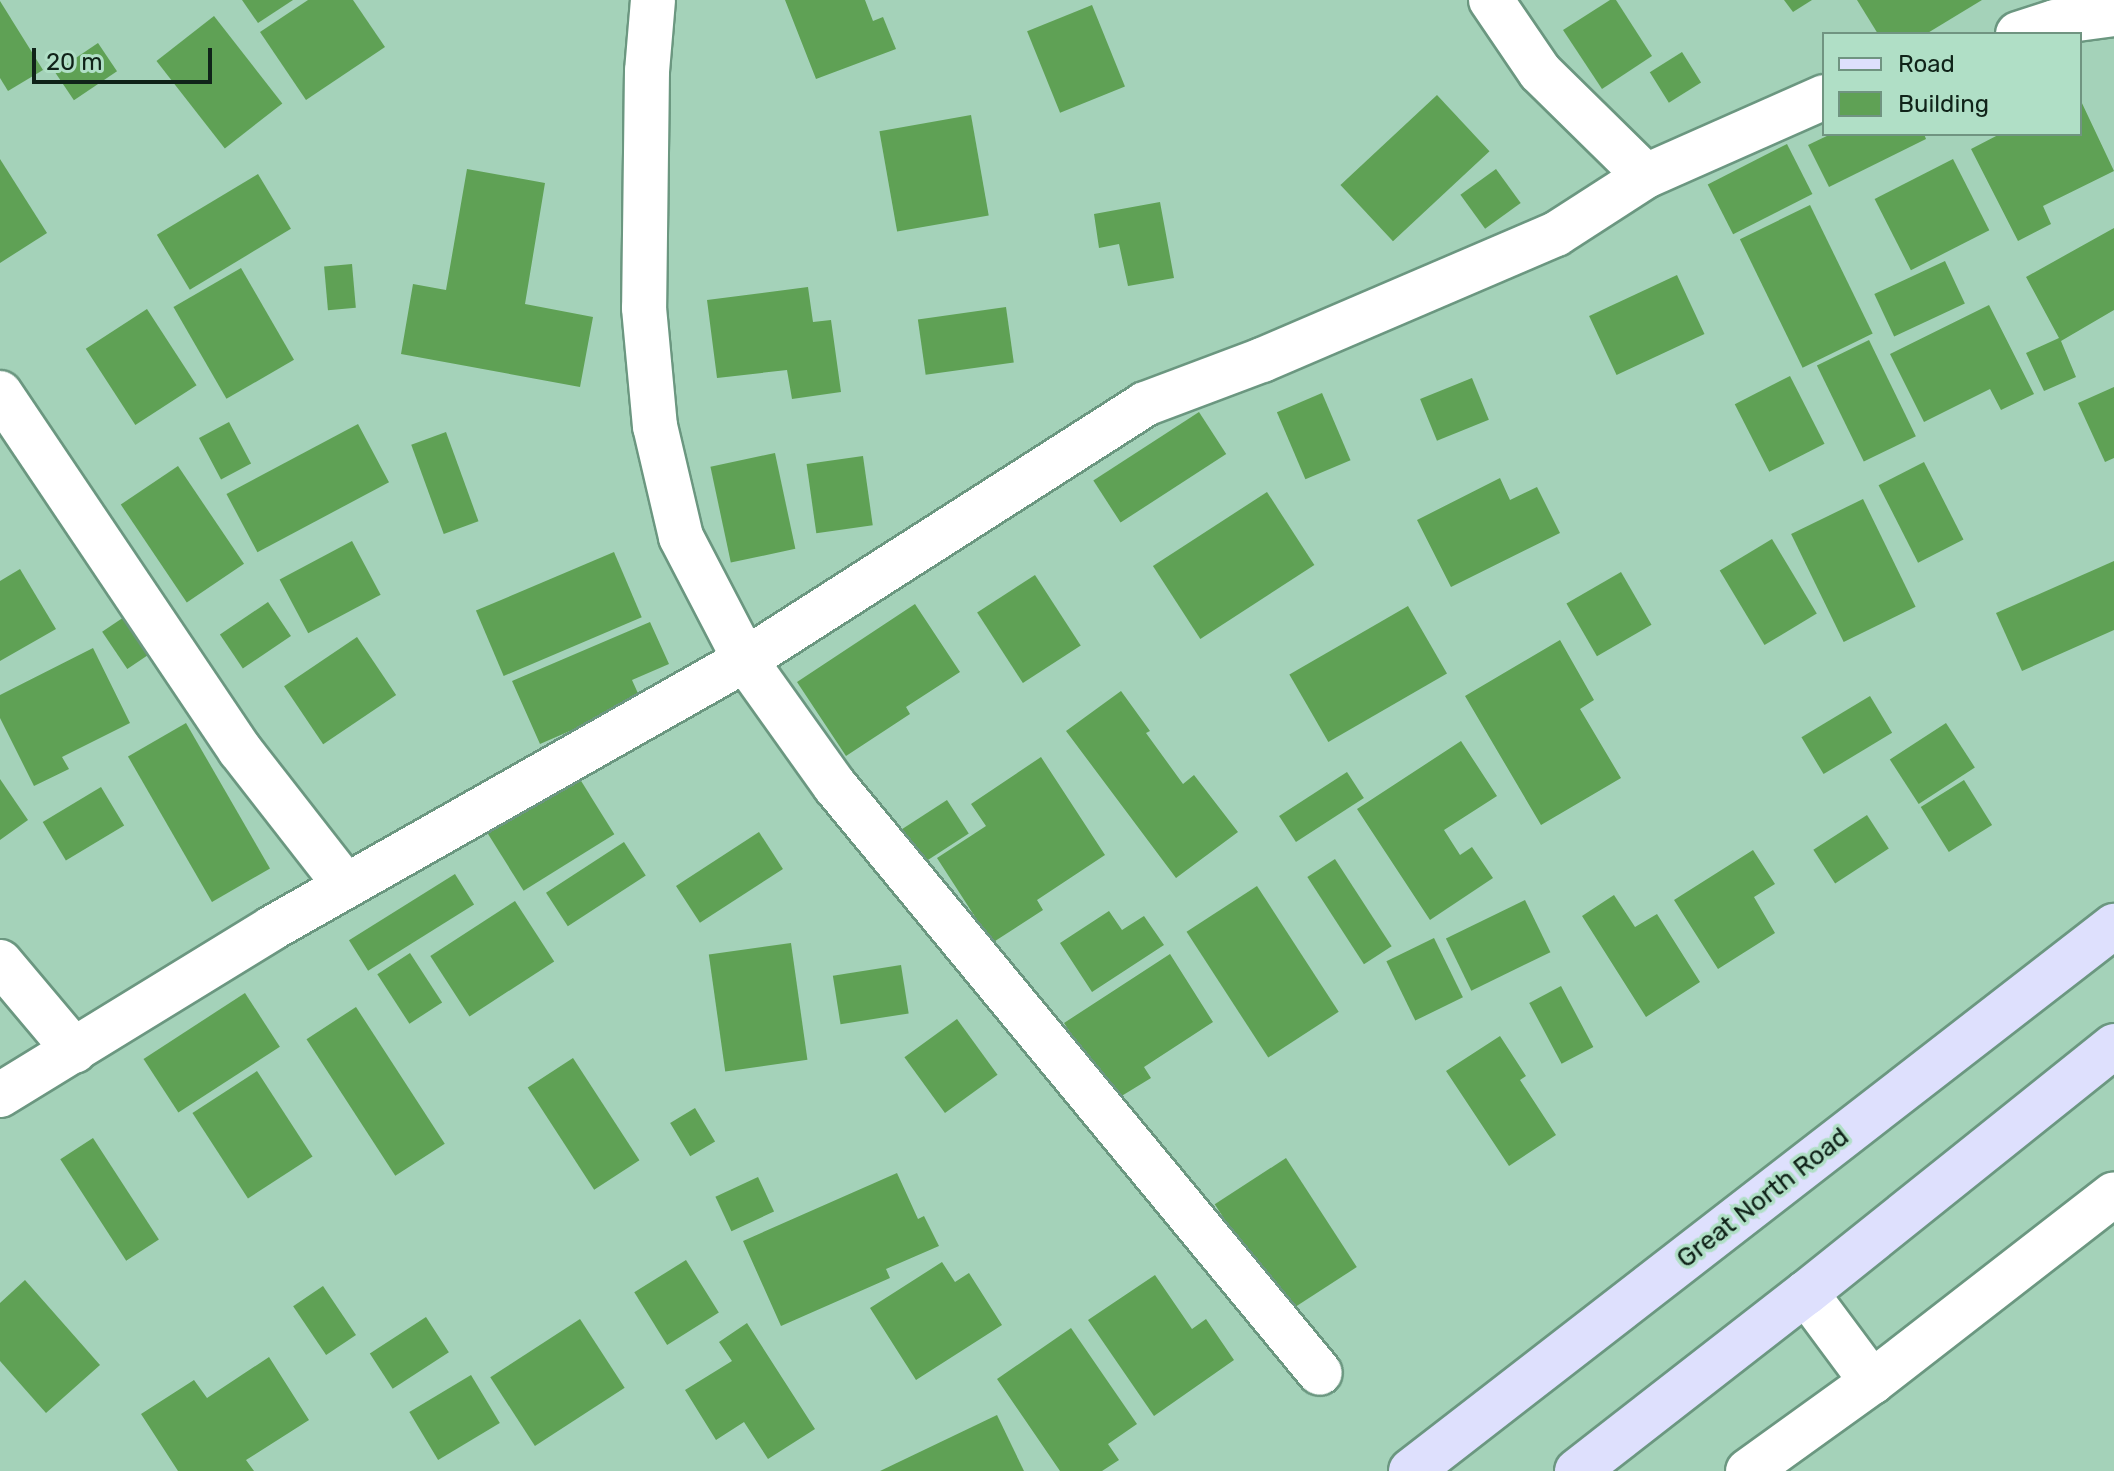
<!DOCTYPE html>
<html>
<head>
<meta charset="utf-8">
<style>
	body { margin:0 }
	#map { position:relative; width:2114px; height:1471px; overflow:hidden; background:#a4d2b9; font-family:Rubik,sans-serif }
	div>[style] { position:absolute }
	[style*='--x'] { left:calc(var(--x)*1px); top:calc(var(--y)*1px); width:calc(var(--w)*1px); rotate:calc(var(--a)*1deg) }
	.building>* { inset:0; background:#5fa155; transform-origin:0 0 }
	.roads { filter:drop-shadow(2px 0 #6b9780) drop-shadow(-2px 0 #6b9780) drop-shadow(0 2px #6b9780) drop-shadow(0 -2px #6b9780) }
	.minor>* { height:44px; margin:-22px; padding:0 22px; transform-origin:22px; border-radius:22px; background:#fff }
	.primary>* { height:44px; margin:-22px; padding:0 22px; transform-origin:22px; border-radius:22px; background:#dee0fd }
	span { translate:-50% -50%; white-space:nowrap; text-align:center; line-height:1.15; -webkit-text-stroke:7px #b0dfc6; paint-order:stroke }
	.street-label { font-size:26px; color:#102319 }
	.legend { position:absolute; left:1822px; top:32px; width:260px; height:104px; box-sizing:border-box; background:#b0dfc6; border:2px solid #709481; margin:0; padding:10px 14px; list-style:none; font-size:24px; color:#102319 }
	.legend li { display:flex; align-items:center; gap:16px; height:40px }
	.legend b { width:40px; border:2px solid #709481 }
	.scale { position:absolute; left:32px; top:48px; width:180px; height:36px; box-sizing:border-box; border:4px solid #102319; border-top:0; padding-left:10px; font-size:24px; line-height:28px; white-space:nowrap; color:#102319; -webkit-text-stroke:6px #b0dfc6; paint-order:stroke }
</style>
</head>
<body>
<div id="map">
	<div class="building">
		<div style="clip-path:polygon(242px 0,293px 0,258px 23px)"></div>
		<div style="clip-path:polygon(308px 0,353px 0,385px 47px,306px 100px,260px 32px)"></div>
		<div style="clip-path:polygon(785px 0,865px 0,873px 21px,883px 17px,896px 49px,816px 79px)"></div>
		<div style="clip-path:polygon(1610px 0,1616px 0,1652px 56px,1602px 89px,1563px 30px)"></div>
		<div style="clip-path:polygon(1784px 0,1812px 0,1793px 12px)"></div>
		<div style="clip-path:polygon(1857px 0,1982px 0,1926px 34px,1878px 34px)"></div>
		<div style="clip-path:polygon(0 1px,43px 70px,8px 91px,0 78px)"></div>
		<div style="left:1092px;top:5px;width:88px;height:70px;rotate:68deg"></div>
		<div style="left:214px;top:16px;width:111px;height:73px;rotate:52deg"></div>
		<div style="left:98px;top:43px;width:34px;height:52px;rotate:56deg"></div>
		<div style="left:1682px;top:52px;width:36px;height:38px;rotate:58deg"></div>
		<div style="left:1437px;top:95px;width:77px;height:132px;rotate:47deg"></div>
		<div style="clip-path:polygon(2080px 99px,2114px 171px,2043px 206px,2051px 224px,2018px 241px,1971px 149px,2000px 134px,2080px 134px)"></div>
		<div style="left:971px;top:115px;width:102px;height:93px;rotate:80deg"></div>
		<div style="clip-path:polygon(1831px 134px,1924px 134px,1926px 139px,1829px 187px,1808px 145px)"></div>
		<div style="left:1787px;top:144px;width:56px;height:89px;rotate:63deg"></div>
		<div style="clip-path:polygon(0 159px,47px 233px,0 263px)"></div>
		<div style="left:1953px;top:159px;width:80px;height:88px;rotate:63deg"></div>
		<div style="clip-path:polygon(467px 169px,545px 183px,525px 304px,593px 317px,580px 387px,401px 354px,413px 284px,446px 290px)"></div>
		<div style="left:1496px;top:169px;width:42px;height:44px;rotate:54deg"></div>
		<div style="left:258px;top:174px;width:64px;height:118px;rotate:59deg"></div>
		<div style="clip-path:polygon(1160px 202px,1174px 278px,1128px 286px,1119px 244px,1099px 248px,1094px 214px)"></div>
		<div style="left:1810px;top:205px;width:143px;height:78px;rotate:64deg"></div>
		<div style="clip-path:polygon(2114px 228px,2114px 310px,2061px 341px,2076px 377px,2044px 391px,2026px 353px,2059px 338px,2026px 277px)"></div>
		<div style="left:1945px;top:261px;width:47px;height:78px;rotate:65deg"></div>
		<div style="left:352px;top:264px;width:44px;height:28px;rotate:85deg"></div>
		<div style="left:241px;top:268px;width:106px;height:78px;rotate:60deg"></div>
		<div style="left:1677px;top:275px;width:65px;height:97px;rotate:65deg"></div>
		<div style="clip-path:polygon(808px 287px,813px 322px,831px 320px,841px 392px,792px 399px,787px 370px,717px 378px,707px 300px)"></div>
		<div style="clip-path:polygon(1989px 305px,2034px 394px,2001px 410px,1990px 389px,1924px 422px,1890px 354px)"></div>
		<div style="left:1006px;top:307px;width:56px;height:89px;rotate:82deg"></div>
		<div style="left:147px;top:309px;width:91px;height:73px;rotate:57deg"></div>
		<div style="left:1869px;top:340px;width:107px;height:58px;rotate:64deg"></div>
		<div style="left:1790px;top:376px;width:76px;height:62px;rotate:63deg"></div>
		<div style="left:1472px;top:378px;width:45px;height:56px;rotate:68deg"></div>
		<div style="clip-path:polygon(2114px 387px,2114px 458px,2105px 462px,2078px 403px)"></div>
		<div style="left:1322px;top:393px;width:73px;height:49px;rotate:67deg"></div>
		<div style="left:1199px;top:412px;width:50px;height:126px;rotate:57deg"></div>
		<div style="left:229px;top:422px;width:47px;height:34px;rotate:62deg"></div>
		<div style="left:358px;top:424px;width:66px;height:149px;rotate:62deg"></div>
		<div style="left:446px;top:432px;width:95px;height:37px;rotate:70deg"></div>
		<div style="left:775px;top:453px;width:98px;height:66px;rotate:78deg"></div>
		<div style="left:863px;top:456px;width:70px;height:57px;rotate:82deg"></div>
		<div style="left:1924px;top:462px;width:87px;height:51px;rotate:63deg"></div>
		<div style="left:178px;top:466px;width:118px;height:69px;rotate:56deg"></div>
		<div style="clip-path:polygon(1500px 478px,1510px 500px,1537px 487px,1560px 533px,1451px 587px,1417px 520px)"></div>
		<div style="left:1267px;top:492px;width:87px;height:136px;rotate:57deg"></div>
		<div style="left:1863px;top:499px;width:120px;height:80px;rotate:64deg"></div>
		<div style="left:1772px;top:539px;width:87px;height:61px;rotate:59deg"></div>
		<div style="left:352px;top:541px;width:61px;height:82px;rotate:62deg"></div>
		<div style="left:614px;top:552px;width:71px;height:150px;rotate:67deg"></div>
		<div style="clip-path:polygon(2114px 561px,2114px 630px,2022px 671px,1996px 613px)"></div>
		<div style="clip-path:polygon(20px 569px,56px 629px,0 661px,0 581px)"></div>
		<div style="left:1621px;top:572px;width:61px;height:63px;rotate:60deg"></div>
		<div style="left:1035px;top:575px;width:84px;height:69px;rotate:57deg"></div>
		<div style="left:268px;top:602px;width:41px;height:58px;rotate:56deg"></div>
		<div style="clip-path:polygon(915px 604px,960px 672px,906px 707px,910px 714px,846px 756px,797px 682px)"></div>
		<div style="left:1408px;top:606px;width:78px;height:137px;rotate:60deg"></div>
		<div style="left:127px;top:615px;width:45px;height:30px;rotate:56deg"></div>
		<div style="clip-path:polygon(650px 622px,669px 664px,632px 680px,641px 700px,540px 744px,512px 681px)"></div>
		<div style="left:357px;top:637px;width:70px;height:88px;rotate:56deg"></div>
		<div style="clip-path:polygon(1560px 640px,1594px 700px,1580px 709px,1621px 778px,1541px 825px,1465px 696px)"></div>
		<div style="clip-path:polygon(93px 648px,130px 723px,62px 757px,69px 769px,34px 786px,0 718px,0 695px)"></div>
		<div style="clip-path:polygon(1121px 691px,1150px 731px,1146px 733px,1183px 784px,1194px 775px,1238px 832px,1176px 878px,1066px 731px)"></div>
		<div style="left:1870px;top:696px;width:43px;height:80px;rotate:59deg"></div>
		<div style="left:186px;top:723px;width:168px;height:67px;rotate:60deg"></div>
		<div style="left:1946px;top:723px;width:53px;height:67px;rotate:57deg"></div>
		<div style="clip-path:polygon(1461px 741px,1497px 796px,1444px 830px,1460px 855px,1472px 847px,1493px 878px,1430px 920px,1357px 809px)"></div>
		<div style="clip-path:polygon(1041px 757px,1105px 855px,1037px 900px,1043px 910px,992px 943px,937px 858px,986px 826px,971px 804px)"></div>
		<div style="left:573px;top:768px;width:78px;height:107px;rotate:58deg"></div>
		<div style="left:1347px;top:772px;width:31px;height:81px;rotate:57deg"></div>
		<div style="clip-path:polygon(0 779px,28px 820px,0 840px)"></div>
		<div style="left:1964px;top:780px;width:53px;height:51px;rotate:58deg"></div>
		<div style="left:101px;top:787px;width:45px;height:68px;rotate:59deg"></div>
		<div style="left:947px;top:800px;width:40px;height:63px;rotate:57deg"></div>
		<div style="left:1867px;top:815px;width:40px;height:64px;rotate:57deg"></div>
		<div style="left:759px;top:832px;width:44px;height:99px;rotate:57deg"></div>
		<div style="left:624px;top:842px;width:40px;height:93px;rotate:57deg"></div>
		<div style="clip-path:polygon(1753px 850px,1775px 884px,1754px 897px,1775px 933px,1718px 969px,1674px 900px)"></div>
		<div style="left:1335px;top:859px;width:104px;height:33px;rotate:57deg"></div>
		<div style="left:455px;top:874px;width:36px;height:125px;rotate:58deg"></div>
		<div style="left:1257px;top:886px;width:150px;height:84px;rotate:57deg"></div>
		<div style="clip-path:polygon(1614px 895px,1635px 927px,1657px 914px,1700px 982px,1646px 1017px,1582px 916px)"></div>
		<div style="left:1525px;top:900px;width:58px;height:88px;rotate:64deg"></div>
		<div style="left:515px;top:901px;width:72px;height:101px;rotate:57deg"></div>
		<div style="clip-path:polygon(1109px 911px,1122px 930px,1144px 916px,1164px 945px,1092px 992px,1060px 943px)"></div>
		<div style="left:1434px;top:938px;width:66px;height:53px;rotate:64deg"></div>
		<div style="left:791px;top:943px;width:118px;height:83px;rotate:82deg"></div>
		<div style="left:410px;top:953px;width:59px;height:39px;rotate:57deg"></div>
		<div style="clip-path:polygon(1170px 954px,1213px 1022px,1144px 1067px,1151px 1078px,1115px 1100px,1064px 1023px)"></div>
		<div style="left:901px;top:965px;width:49px;height:69px;rotate:81deg"></div>
		<div style="left:1561px;top:986px;width:69px;height:36px;rotate:62deg"></div>
		<div style="left:245px;top:993px;width:64px;height:121px;rotate:57deg"></div>
		<div style="left:356px;top:1007px;width:163px;height:59px;rotate:57deg"></div>
		<div style="left:957px;top:1019px;width:69px;height:65px;rotate:54deg"></div>
		<div style="clip-path:polygon(1500px 1036px,1526px 1076px,1520px 1080px,1556px 1135px,1509px 1166px,1446px 1071px)"></div>
		<div style="left:573px;top:1058px;width:122px;height:54px;rotate:57deg"></div>
		<div style="left:257px;top:1071px;width:102px;height:77px;rotate:57deg"></div>
		<div style="left:695px;top:1108px;width:39px;height:29px;rotate:59deg"></div>
		<div style="left:93px;top:1138px;width:121px;height:39px;rotate:57deg"></div>
		<div style="left:1286px;top:1158px;width:130px;height:85px;rotate:57deg"></div>
		<div style="clip-path:polygon(897px 1173px,918px 1219px,924px 1216px,939px 1246px,886px 1269px,890px 1278px,781px 1326px,743px 1241px)"></div>
		<div style="left:758px;top:1177px;width:38px;height:47px;rotate:65deg"></div>
		<div style="left:686px;top:1260px;width:62px;height:61px;rotate:58deg"></div>
		<div style="clip-path:polygon(942px 1262px,955px 1282px,969px 1273px,1002px 1325px,916px 1380px,870px 1308px)"></div>
		<div style="clip-path:polygon(1155px 1275px,1192px 1329px,1206px 1319px,1234px 1360px,1154px 1416px,1088px 1320px)"></div>
		<div style="clip-path:polygon(25px 1280px,100px 1365px,46px 1413px,0 1361px,0 1303px)"></div>
		<div style="left:323px;top:1286px;width:59px;height:36px;rotate:56deg"></div>
		<div style="left:426px;top:1317px;width:42px;height:67px;rotate:57deg"></div>
		<div style="left:580px;top:1319px;width:82px;height:107px;rotate:57deg"></div>
		<div style="clip-path:polygon(747px 1323px,815px 1429px,768px 1459px,744px 1422px,716px 1440px,685px 1390px,732px 1361px,719px 1342px)"></div>
		<div style="clip-path:polygon(1071px 1328px,1137px 1424px,1108px 1444px,1119px 1460px,1102px 1471px,1060px 1471px,997px 1379px)"></div>
		<div style="clip-path:polygon(269px 1357px,309px 1420px,246px 1460px,254px 1471px,178px 1471px,141px 1414px,194px 1380px,207px 1398px)"></div>
		<div style="left:471px;top:1375px;width:56px;height:72px;rotate:59deg"></div>
		<div style="clip-path:polygon(997px 1415px,1024px 1471px,880px 1471px)"></div>
	</div>
	<div class="roads">
		<div class="minor">
			<div style="--x:653;--y:0;--w:71;--a:94.8"></div>
			<div style="--x:647;--y:71;--w:237;--a:90.7"></div>
			<div style="--x:644;--y:308;--w:119;--a:84.7"></div>
			<div style="--x:655;--y:426;--w:114;--a:76.8"></div>
			<div style="--x:681;--y:537;--w:139;--a:62.5"></div>
			<div style="--x:745;--y:660;--w:155;--a:54.5"></div>
			<div style="--x:835;--y:786;--w:761;--a:50.44"></div>
			<div style="--x:1491;--y:0;--w:87;--a:55.8"></div>
			<div style="--x:1540;--y:72;--w:148;--a:44.5"></div>
			<div style="--x:2018;--y:34;--w:39;--a:-18"></div>
			<div style="--x:2055;--y:22;--w:60;--a:-7.7"></div>
			<div style="--x:0;--y:393;--w:430;--a:56.1"></div>
			<div style="--x:240;--y:750;--w:172;--a:52.1"></div>
			<div style="--x:0;--y:962;--w:116;--a:49.9"></div>
			<div style="--x:0;--y:1095;--w:319;--a:-31.5"></div>
			<div style="--x:272;--y:928;--w:544;--a:-29.54"></div>
			<div style="--x:745;--y:660;--w:475;--a:-32.6"></div>
			<div style="--x:1145;--y:404;--w:125;--a:-20.6"></div>
			<div style="--x:1262;--y:360;--w:320;--a:-23.2"></div>
			<div style="--x:1556;--y:234;--w:107;--a:-32.8"></div>
			<div style="--x:1646;--y:176;--w:195;--a:-23.9"></div>
			<div style="--x:1806;--y:1293;--w:111;--a:53.4"></div>
			<div style="--x:1748;--y:1471;--w:153;--a:-35.7"></div>
			<div style="--x:1872;--y:1382;--w:306;--a:-37.8"></div>
		</div>
		<div class="primary">
			<div style="--x:1411;--y:1471;--w:890;--a:-37.78"></div>
			<div style="--x:1577;--y:1471;--w:290;--a:-37.9"></div>
			<div style="--x:1806;--y:1293;--w:395;--a:-38.7"></div>
		</div>
	</div>
	<div class="street-label">
		<span style="left:1763px;top:1198px;rotate:-38deg">Great North Road</span>
	</div>
	<ul class="legend">
	<li><b style="height:10px;background:#dee0fd"></b>Road</li>
	<li><b style="height:22px;background:#5fa155"></b>Building</li>
	</ul>
	<div class="scale">20 m</div>
</div>
</body>
</html>
